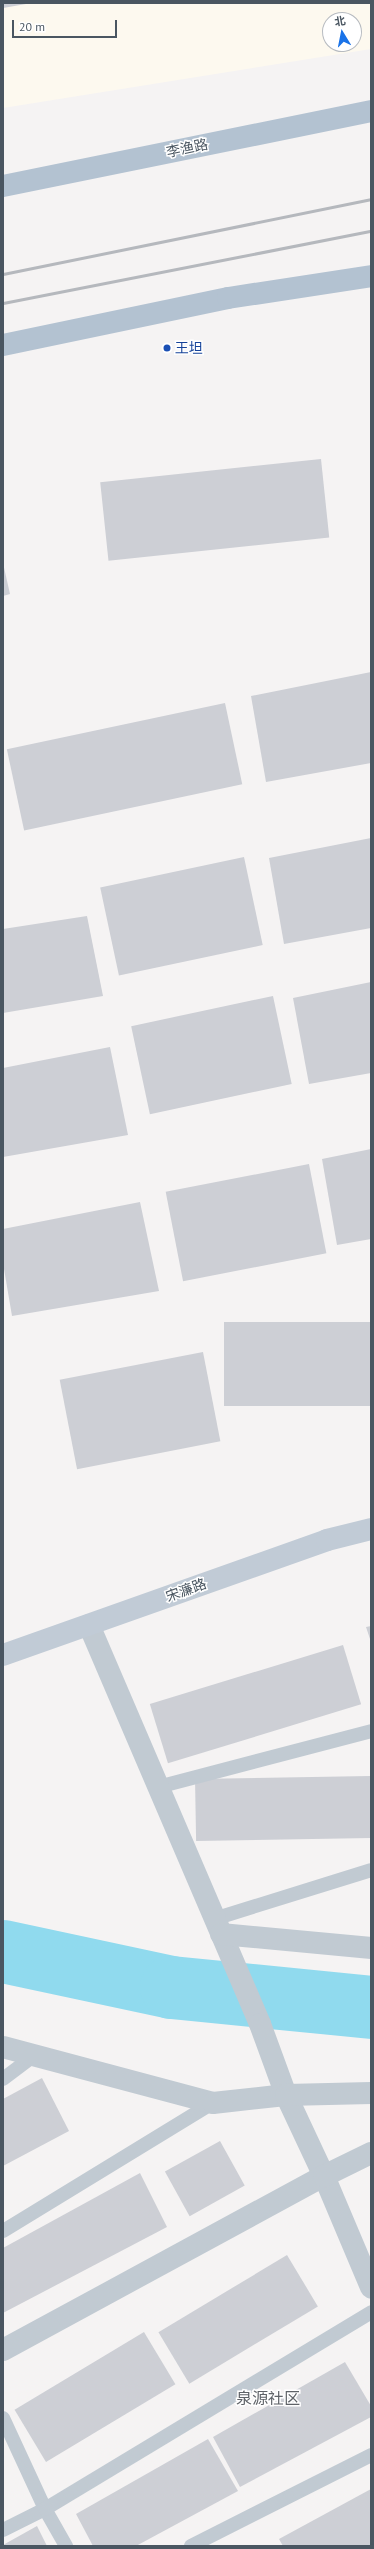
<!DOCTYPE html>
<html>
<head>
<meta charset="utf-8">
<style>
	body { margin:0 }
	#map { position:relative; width:374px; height:2549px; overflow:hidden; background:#f5f3f3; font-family:"PT Sans","Noto Sans SC",sans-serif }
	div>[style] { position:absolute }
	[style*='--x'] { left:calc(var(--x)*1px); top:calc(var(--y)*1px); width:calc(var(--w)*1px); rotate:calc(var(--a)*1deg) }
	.commercial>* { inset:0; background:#fdf9ef }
	.river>* { height:63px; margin:-31.5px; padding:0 31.5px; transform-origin:31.5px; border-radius:31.5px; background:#90daee }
	.building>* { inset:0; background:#cdcfd5; transform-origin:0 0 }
	.lane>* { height:14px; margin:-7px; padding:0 7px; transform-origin:7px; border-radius:7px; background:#c1cad2 }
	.street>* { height:22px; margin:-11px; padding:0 11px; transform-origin:11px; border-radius:11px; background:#c1cad2 }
	.secondary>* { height:22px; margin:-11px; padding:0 11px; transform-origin:11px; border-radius:11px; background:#c1cbd6 }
	.primary>* { height:22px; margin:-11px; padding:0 11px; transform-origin:11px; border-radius:11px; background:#b3c2d1 }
	.rail>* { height:3px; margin:-1.5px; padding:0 1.5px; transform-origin:1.5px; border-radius:1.5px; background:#b5b8bd }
	.dots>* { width:11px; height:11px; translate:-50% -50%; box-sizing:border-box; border:2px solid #fff; border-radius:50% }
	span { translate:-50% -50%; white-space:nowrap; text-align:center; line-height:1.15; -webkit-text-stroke:3px #fff; paint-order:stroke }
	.street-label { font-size:14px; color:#4a5661 }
	.transit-label { font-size:14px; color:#164399 }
	.left { translate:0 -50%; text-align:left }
	.quarter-label { font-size:16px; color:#5f6368 }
	.frame { position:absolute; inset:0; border:4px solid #4a5661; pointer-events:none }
	.north { position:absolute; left:322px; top:12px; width:40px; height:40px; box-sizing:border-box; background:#fff; border:1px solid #b7bbc0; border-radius:50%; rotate:350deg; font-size:11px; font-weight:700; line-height:16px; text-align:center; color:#4a5661 }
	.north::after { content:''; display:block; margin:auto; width:14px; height:18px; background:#1a73e8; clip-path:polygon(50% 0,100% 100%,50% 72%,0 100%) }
	.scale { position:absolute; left:12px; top:20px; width:105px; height:18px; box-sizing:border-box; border:2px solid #4a5661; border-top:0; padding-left:5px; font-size:12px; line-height:14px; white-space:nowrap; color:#4a5661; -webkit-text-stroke:3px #fff; paint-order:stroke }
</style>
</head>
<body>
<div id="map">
	<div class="commercial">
		<div style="clip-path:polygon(evenodd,3px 3px,371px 3px,371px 49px,3px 108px,3px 3px,330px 20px,354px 20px,354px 44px,330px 44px,330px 20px)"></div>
	</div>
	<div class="river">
		<div style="--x:3;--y:1951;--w:172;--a:12.1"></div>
		<div style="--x:171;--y:1987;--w:201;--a:5.7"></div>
	</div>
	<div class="building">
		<div style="clip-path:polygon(3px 3px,26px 3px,26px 4px,3px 8px)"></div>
		<div style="left:321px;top:459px;width:79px;height:222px;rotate:84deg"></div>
		<div style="clip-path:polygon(3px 563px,10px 594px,3px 596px)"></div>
		<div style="clip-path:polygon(371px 672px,371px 763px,266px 782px,251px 696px)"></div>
		<div style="left:225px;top:703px;width:83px;height:223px;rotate:78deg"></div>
		<div style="clip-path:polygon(371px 838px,371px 928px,284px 944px,269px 858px)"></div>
		<div style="left:244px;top:857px;width:90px;height:147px;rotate:78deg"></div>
		<div style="clip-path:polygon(87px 916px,103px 996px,3px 1013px,3px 929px)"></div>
		<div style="clip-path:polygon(371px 982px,371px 1073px,309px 1084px,293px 998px)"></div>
		<div style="left:273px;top:996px;width:90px;height:145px;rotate:78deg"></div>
		<div style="clip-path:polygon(110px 1047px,128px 1135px,3px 1157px,3px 1068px)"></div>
		<div style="clip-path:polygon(371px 1149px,371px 1239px,337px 1245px,322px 1159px)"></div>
		<div style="left:309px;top:1164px;width:91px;height:146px;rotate:79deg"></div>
		<div style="clip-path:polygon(140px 1202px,159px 1291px,12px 1316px,3px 1263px,3px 1229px)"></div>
		<div style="left:371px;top:1322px;width:84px;height:147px;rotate:90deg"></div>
		<div style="left:203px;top:1352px;width:91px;height:146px;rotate:79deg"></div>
		<div style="clip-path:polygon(371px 1626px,371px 1642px,366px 1627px)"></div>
		<div style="left:343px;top:1645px;width:62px;height:202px;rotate:73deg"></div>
		<div style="left:370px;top:1776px;width:62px;height:175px;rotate:89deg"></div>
		<div style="clip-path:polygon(42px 2078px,69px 2131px,3px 2166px,3px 2099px)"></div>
		<div style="left:220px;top:2141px;width:51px;height:63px;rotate:61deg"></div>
		<div style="clip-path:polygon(140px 2173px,167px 2227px,3px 2313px,3px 2248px)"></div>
		<div style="left:287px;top:2255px;width:60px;height:150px;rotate:59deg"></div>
		<div style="left:144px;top:2332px;width:61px;height:151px;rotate:59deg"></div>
		<div style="clip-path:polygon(345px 2362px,371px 2406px,371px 2417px,240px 2487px,213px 2437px)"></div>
		<div style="clip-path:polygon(208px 2439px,238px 2491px,136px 2546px,93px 2546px,76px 2514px)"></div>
		<div style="clip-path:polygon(371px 2489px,371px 2546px,283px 2546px,279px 2539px)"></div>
		<div style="clip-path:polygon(37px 2526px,47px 2546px,3px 2546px,3px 2545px)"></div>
	</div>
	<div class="lane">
		<div style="--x:158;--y:1787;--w:220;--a:-14.7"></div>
		<div style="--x:214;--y:1919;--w:164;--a:-17.3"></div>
		<div style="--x:3;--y:2079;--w:39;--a:-37"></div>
		<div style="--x:3;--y:2231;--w:246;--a:-31.4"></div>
		<div style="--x:3;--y:2418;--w:100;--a:65.2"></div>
		<div style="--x:45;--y:2509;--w:43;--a:60.4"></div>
		<div style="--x:3;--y:2530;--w:47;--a:-26.6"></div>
		<div style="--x:45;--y:2509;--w:381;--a:-31.1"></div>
		<div style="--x:191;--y:2546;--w:202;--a:-26.8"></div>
	</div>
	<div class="street">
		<div style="--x:89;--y:1625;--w:434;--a:66.8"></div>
		<div style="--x:260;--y:2024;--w:76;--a:69.9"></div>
		<div style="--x:286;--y:2095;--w:89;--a:64.9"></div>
		<div style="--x:324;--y:2176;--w:121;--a:67.1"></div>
		<div style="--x:221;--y:1934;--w:151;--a:5.3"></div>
		<div style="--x:3;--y:2047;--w:217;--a:14.9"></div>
		<div style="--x:213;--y:2103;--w:73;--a:-6.3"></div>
		<div style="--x:286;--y:2095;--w:85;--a:-1.3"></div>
		<div style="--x:3;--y:2350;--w:365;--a:-28.5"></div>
		<div style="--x:324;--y:2176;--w:52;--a:-26.1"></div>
	</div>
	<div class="secondary">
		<div style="--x:3;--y:1655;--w:344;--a:-19.5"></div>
		<div style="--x:327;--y:1540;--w:45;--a:-14"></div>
	</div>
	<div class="primary">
		<div style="--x:3;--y:186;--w:376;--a:-11.5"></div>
		<div style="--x:3;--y:345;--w:230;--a:-11.8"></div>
		<div style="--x:228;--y:298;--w:145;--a:-8.7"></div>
	</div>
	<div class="rail">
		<div style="--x:3;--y:274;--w:376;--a:-11.5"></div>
		<div style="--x:3;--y:303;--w:375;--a:-11.1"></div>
	</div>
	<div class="dots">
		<div style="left:167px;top:348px;background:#1a4fb4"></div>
	</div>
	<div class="street-label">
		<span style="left:187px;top:148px;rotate:-12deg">李渔路</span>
		<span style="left:186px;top:1590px;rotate:-20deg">宋濂路</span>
	</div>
	<div class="transit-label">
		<span class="left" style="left:175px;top:348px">王坦</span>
	</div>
	<div class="quarter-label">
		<span style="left:268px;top:2398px">泉源社区</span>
	</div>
	<div class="frame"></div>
	<div class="north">北</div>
	<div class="scale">20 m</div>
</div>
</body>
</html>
